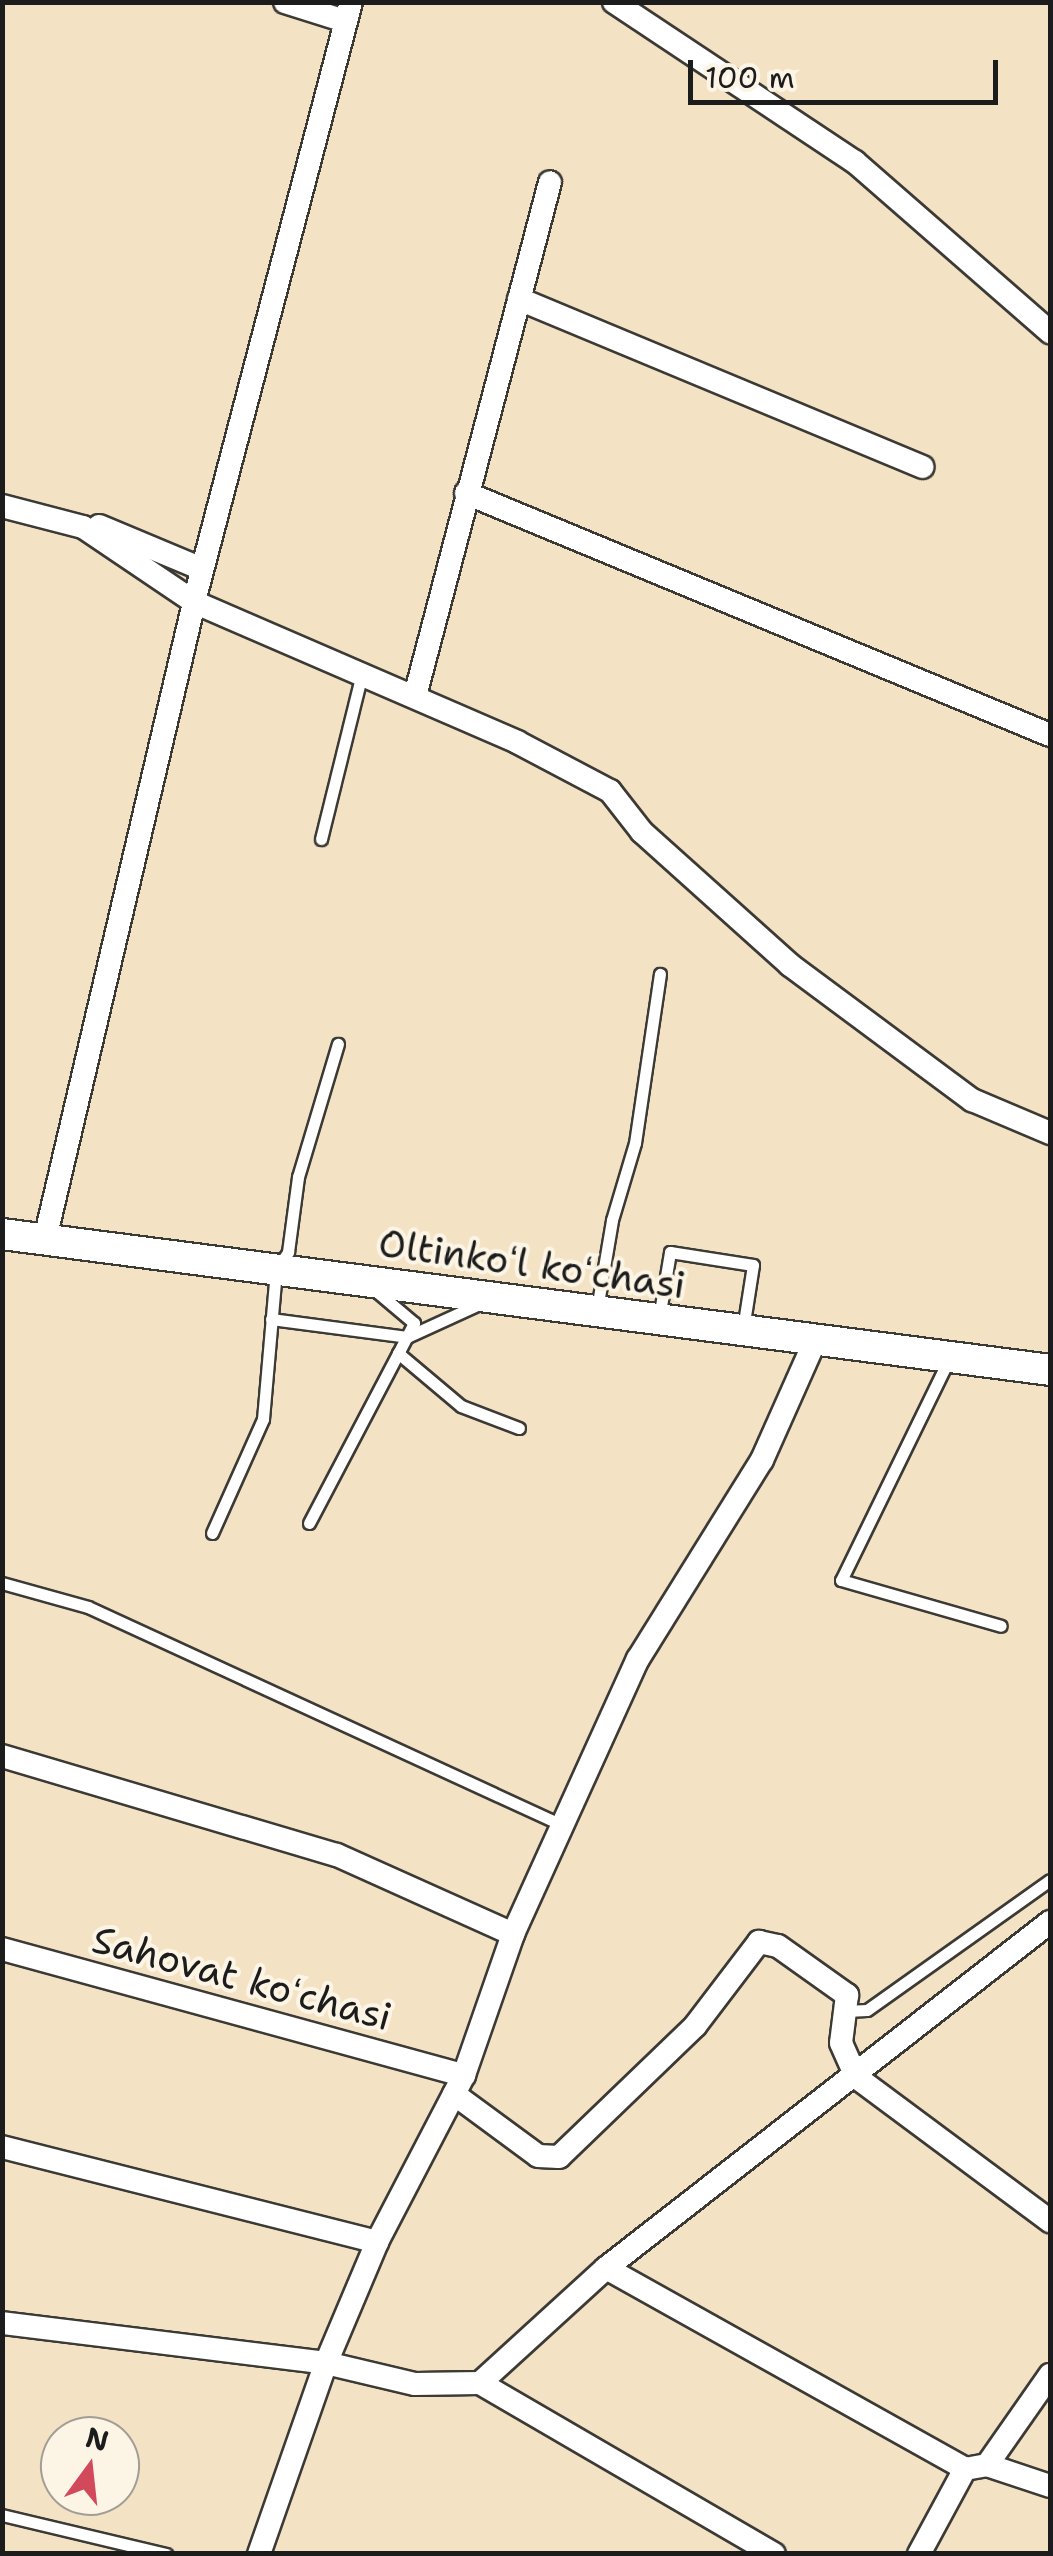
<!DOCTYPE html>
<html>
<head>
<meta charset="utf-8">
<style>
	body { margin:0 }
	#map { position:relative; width:1053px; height:2556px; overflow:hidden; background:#f4e2c5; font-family:"Shantell Sans",sans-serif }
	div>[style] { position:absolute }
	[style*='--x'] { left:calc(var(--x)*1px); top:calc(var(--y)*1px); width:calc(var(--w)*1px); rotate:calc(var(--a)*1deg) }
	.roads { filter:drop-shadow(2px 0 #3c3a35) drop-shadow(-2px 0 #3c3a35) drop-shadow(0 2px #3c3a35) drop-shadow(0 -2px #3c3a35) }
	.lane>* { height:11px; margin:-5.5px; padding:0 5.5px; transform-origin:5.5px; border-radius:5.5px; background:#fff }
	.street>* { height:22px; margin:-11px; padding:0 11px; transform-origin:11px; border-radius:11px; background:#fff }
	.secondary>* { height:30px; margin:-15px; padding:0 15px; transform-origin:15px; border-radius:15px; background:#fff }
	span { translate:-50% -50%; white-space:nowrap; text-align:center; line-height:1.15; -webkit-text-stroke:8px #fcf5e5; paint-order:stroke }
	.street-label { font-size:38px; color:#1c1c1c }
	.frame { position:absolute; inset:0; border:5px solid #1c1c1c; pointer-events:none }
	.north { position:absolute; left:40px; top:2416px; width:100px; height:100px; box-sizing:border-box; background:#fcf5e5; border:2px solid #a29e95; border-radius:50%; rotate:15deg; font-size:28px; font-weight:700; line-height:40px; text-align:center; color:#1c1c1c }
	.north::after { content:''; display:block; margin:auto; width:35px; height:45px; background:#d1495b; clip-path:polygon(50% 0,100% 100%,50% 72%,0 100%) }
	.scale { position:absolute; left:688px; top:60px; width:310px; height:45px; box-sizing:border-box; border:5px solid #1c1c1c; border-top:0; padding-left:12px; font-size:30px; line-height:35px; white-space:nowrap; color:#1c1c1c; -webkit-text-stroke:8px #fcf5e5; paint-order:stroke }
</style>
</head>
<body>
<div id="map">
	<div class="roads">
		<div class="lane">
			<div style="--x:321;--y:839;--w:171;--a:-76.1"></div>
			<div style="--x:597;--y:1309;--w:90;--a:-80.4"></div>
			<div style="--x:612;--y:1220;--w:80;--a:-73.4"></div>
			<div style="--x:635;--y:1143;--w:171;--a:-81.6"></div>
			<div style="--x:659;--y:1318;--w:67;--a:-80.5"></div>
			<div style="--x:670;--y:1252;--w:84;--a:8.9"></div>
			<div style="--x:753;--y:1265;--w:65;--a:98.9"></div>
			<div style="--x:271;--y:1319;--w:137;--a:7.5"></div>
			<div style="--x:407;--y:1337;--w:77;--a:-24.6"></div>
			<div style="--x:398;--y:1353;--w:82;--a:40.1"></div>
			<div style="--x:461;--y:1406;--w:62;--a:20.8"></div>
			<div style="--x:949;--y:1359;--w:246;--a:116"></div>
			<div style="--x:841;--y:1580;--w:166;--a:16"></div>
			<div style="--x:309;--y:1523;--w:226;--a:-62.3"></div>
			<div style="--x:414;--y:1323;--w:50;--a:-139.9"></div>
			<div style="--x:212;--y:1533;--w:125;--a:-65.9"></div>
			<div style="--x:263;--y:1419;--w:150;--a:-85"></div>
			<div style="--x:276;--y:1270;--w:22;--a:-56"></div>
			<div style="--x:288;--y:1252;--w:76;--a:-82.4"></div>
			<div style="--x:298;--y:1177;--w:139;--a:-73.3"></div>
			<div style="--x:2;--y:1583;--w:89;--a:15.6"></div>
			<div style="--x:88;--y:1607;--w:522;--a:24.7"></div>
			<div style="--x:846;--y:2011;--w:21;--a:-3"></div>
			<div style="--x:867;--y:2010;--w:224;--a:-35.4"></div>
			<div style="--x:2;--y:2515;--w:169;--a:13.4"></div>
		</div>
		<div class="street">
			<div style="--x:285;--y:2;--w:63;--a:17.6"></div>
			<div style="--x:614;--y:2;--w:289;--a:33.6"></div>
			<div style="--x:855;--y:162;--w:259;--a:41.1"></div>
			<div style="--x:519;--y:299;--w:437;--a:22.6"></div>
			<div style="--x:466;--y:493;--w:632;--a:22.51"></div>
			<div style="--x:2;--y:506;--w:84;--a:14.5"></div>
			<div style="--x:83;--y:527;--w:134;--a:34"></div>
			<div style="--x:194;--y:602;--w:352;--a:23.4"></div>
			<div style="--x:517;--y:742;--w:105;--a:27.8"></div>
			<div style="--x:610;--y:791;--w:52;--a:52"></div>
			<div style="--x:642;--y:832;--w:199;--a:41.9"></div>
			<div style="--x:790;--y:965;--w:227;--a:36.6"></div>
			<div style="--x:972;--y:1100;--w:85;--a:22.9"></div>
			<div style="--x:99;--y:526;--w:112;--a:22.7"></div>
			<div style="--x:415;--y:696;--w:531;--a:-75.28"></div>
			<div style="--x:45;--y:1239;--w:667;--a:-76.82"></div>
			<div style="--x:197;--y:590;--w:608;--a:-75.32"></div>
			<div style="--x:2;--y:1756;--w:349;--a:16.5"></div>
			<div style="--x:337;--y:1855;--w:193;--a:24.2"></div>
			<div style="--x:2;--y:1949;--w:479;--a:15.3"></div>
			<div style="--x:454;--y:2094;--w:104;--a:36.4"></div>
			<div style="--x:538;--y:2156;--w:21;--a:3"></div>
			<div style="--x:559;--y:2157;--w:189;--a:-43.9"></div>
			<div style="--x:695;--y:2026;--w:106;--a:-52.7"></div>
			<div style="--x:759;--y:1942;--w:19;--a:12"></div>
			<div style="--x:778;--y:1946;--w:85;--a:35.4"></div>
			<div style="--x:847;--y:1995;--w:48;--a:97.1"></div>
			<div style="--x:841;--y:2043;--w:37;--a:66"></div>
			<div style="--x:856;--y:2077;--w:242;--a:36.6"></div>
			<div style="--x:2;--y:2147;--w:387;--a:14.2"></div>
			<div style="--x:606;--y:2268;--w:411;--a:29.2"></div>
			<div style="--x:965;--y:2469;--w:22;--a:-10"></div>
			<div style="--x:987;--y:2465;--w:66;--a:18.4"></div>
			<div style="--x:2;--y:2323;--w:326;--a:7"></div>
			<div style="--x:326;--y:2363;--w:91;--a:13.3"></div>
			<div style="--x:415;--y:2384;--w:65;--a:-0.9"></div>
			<div style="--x:480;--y:2383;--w:171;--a:-42.4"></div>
			<div style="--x:606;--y:2268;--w:563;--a:-37.93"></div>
			<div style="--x:480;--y:2383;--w:340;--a:30.2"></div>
			<div style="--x:987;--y:2465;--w:110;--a:-55"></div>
			<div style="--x:259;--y:2554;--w:202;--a:-70.7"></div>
			<div style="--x:326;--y:2363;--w:131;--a:-67.1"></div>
			<div style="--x:377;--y:2242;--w:188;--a:-62.5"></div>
			<div style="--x:464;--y:2075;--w:149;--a:-70.8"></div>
			<div style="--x:513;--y:1934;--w:302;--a:-65.6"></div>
			<div style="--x:638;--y:1659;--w:234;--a:-58.1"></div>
			<div style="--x:762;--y:1460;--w:128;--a:-66"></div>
			<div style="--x:919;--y:2554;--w:97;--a:-61.6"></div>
		</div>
		<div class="secondary">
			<div style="--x:2;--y:1234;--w:1057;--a:7.39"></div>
		</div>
	</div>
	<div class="street-label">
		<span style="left:532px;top:1264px;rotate:8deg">Oltinkoʻl koʻchasi</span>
		<span style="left:242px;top:1978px;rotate:15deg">Sahovat koʻchasi</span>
	</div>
	<div class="frame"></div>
	<div class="north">N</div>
	<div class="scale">100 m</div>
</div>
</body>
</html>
